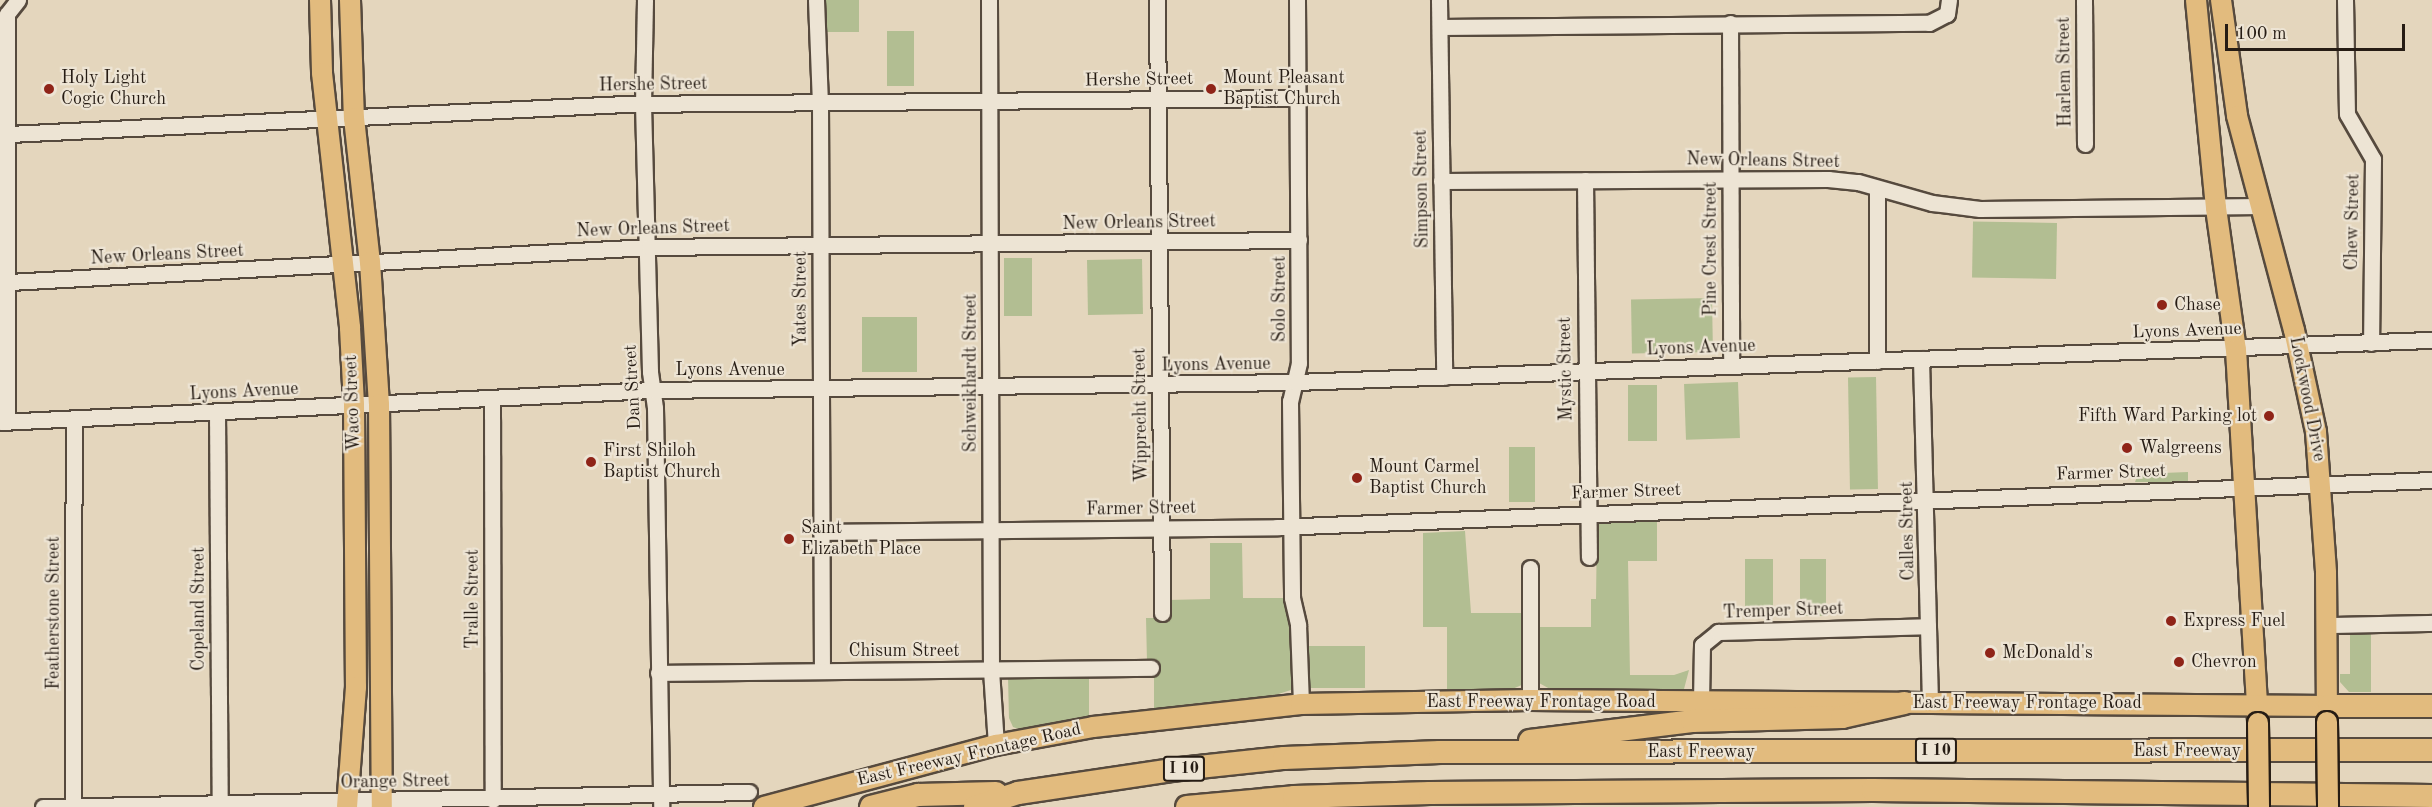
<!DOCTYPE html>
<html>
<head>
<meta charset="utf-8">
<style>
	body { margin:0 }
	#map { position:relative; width:2432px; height:807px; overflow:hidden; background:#e4d6bd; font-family:"Old Standard TT",serif }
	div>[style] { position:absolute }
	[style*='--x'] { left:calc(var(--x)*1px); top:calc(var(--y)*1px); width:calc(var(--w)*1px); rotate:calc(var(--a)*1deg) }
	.green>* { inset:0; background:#b2be92; transform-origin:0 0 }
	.roads { filter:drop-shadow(2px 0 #564a3e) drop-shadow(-2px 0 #564a3e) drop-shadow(0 2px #564a3e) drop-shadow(0 -2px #564a3e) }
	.minor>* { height:15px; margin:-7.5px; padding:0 7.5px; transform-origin:7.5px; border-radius:7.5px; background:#ede4d4 }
	.major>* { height:20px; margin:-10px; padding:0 10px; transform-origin:10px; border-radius:10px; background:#e2bb7e }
	.highway>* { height:22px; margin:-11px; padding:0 11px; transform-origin:11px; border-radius:11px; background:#e2bb7e }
	.bridges { filter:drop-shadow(2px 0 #261c14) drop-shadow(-2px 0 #261c14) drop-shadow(0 2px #261c14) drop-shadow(0 -2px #261c14) }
	.major-bridge>* { height:20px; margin:-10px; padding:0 10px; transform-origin:10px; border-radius:10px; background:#e2bb7e }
	.dots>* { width:16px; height:16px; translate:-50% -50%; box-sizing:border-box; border:3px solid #ede4d4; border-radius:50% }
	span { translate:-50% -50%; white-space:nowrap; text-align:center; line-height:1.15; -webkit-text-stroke:4.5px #ede4d4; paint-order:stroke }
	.shield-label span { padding:2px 4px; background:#ede4d4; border:2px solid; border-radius:4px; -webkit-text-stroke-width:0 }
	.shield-label { font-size:16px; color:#261c14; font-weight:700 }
	.street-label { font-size:18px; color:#261c14 }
	.poi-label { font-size:18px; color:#261c14 }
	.left { translate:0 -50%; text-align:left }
	.right { translate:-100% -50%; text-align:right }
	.scale { position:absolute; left:2225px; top:24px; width:180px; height:27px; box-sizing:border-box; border:3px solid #261c14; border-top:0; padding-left:8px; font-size:18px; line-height:21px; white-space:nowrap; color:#261c14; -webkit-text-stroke:4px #ede4d4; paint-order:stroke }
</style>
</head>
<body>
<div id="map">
	<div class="green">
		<div style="left:820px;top:0;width:39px;height:32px"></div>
		<div style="left:887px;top:31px;width:27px;height:55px"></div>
		<div style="left:2057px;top:223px;width:56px;height:84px;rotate:91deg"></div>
		<div style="left:1004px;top:258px;width:28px;height:58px"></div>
		<div style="left:1142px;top:259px;width:55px;height:55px;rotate:89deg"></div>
		<div style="left:1712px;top:298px;width:54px;height:81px;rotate:89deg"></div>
		<div style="left:862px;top:317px;width:55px;height:55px"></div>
		<div style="left:1876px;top:377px;width:112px;height:28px;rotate:89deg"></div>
		<div style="left:1738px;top:382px;width:56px;height:54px;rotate:88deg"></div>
		<div style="left:1657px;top:385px;width:56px;height:29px;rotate:90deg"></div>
		<div style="left:1509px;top:447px;width:26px;height:55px"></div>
		<div style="clip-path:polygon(2188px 472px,2188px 482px,2135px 482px,2138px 474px)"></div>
		<div style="clip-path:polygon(1657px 517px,1657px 561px,1628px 561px,1630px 675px,1674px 675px,1689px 670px,1684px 689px,1550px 689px,1539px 683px,1538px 627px,1591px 627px,1591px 599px,1596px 599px,1597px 525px,1603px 520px)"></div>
		<div style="clip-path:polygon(1465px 531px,1471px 613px,1525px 613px,1524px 684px,1510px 690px,1447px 689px,1447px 627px,1423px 627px,1423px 533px)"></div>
		<div style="clip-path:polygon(1210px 543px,1242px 543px,1243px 598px,1285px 598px,1286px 613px,1293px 629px,1294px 689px,1269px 697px,1154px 709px,1154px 668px,1147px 662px,1146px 618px,1167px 618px,1168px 600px,1210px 599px)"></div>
		<div style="left:1773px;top:559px;width:57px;height:28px;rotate:90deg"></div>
		<div style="left:1800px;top:559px;width:26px;height:57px"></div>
		<div style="clip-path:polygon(2350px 634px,2371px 634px,2371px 692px,2349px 692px,2340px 682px,2340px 674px,2350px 674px)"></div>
		<div style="left:1303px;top:646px;width:62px;height:42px"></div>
		<div style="clip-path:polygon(1089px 673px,1089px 719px,1022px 730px,1013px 727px,1009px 718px,1008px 677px)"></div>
	</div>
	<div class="roads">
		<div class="minor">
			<div style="--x:645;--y:0;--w:104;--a:91.1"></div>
			<div style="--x:643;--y:104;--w:268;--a:88.5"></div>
			<div style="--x:650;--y:372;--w:36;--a:82"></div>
			<div style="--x:655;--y:408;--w:399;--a:89.1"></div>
			<div style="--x:816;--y:0;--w:103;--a:87.8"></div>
			<div style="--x:820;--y:103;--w:568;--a:89.8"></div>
			<div style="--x:989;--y:0;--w:670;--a:89.83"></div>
			<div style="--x:991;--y:670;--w:75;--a:86.2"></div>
			<div style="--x:1157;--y:0;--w:613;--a:89.53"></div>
			<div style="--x:1297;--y:0;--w:363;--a:89.7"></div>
			<div style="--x:1299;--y:363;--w:39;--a:103"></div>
			<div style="--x:1290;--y:401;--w:197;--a:89.4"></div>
			<div style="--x:1292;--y:598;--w:28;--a:77"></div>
			<div style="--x:1298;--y:625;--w:79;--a:87.8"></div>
			<div style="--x:1439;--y:0;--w:377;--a:89.2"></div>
			<div style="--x:2084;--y:0;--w:144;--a:89.6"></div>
			<div style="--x:2345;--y:0;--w:114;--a:89"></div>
			<div style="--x:2347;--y:114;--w:52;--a:60"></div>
			<div style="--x:2373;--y:159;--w:184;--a:90.6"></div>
			<div style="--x:1730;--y:23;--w:343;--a:89.8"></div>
			<div style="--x:1440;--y:27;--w:489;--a:-0.5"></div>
			<div style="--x:1929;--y:23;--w:20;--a:-27"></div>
			<div style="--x:1947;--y:14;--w:14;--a:-82"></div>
			<div style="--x:9;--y:134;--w:617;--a:-2.79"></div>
			<div style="--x:625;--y:104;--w:674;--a:-0.51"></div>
			<div style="--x:1585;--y:180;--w:377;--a:89.4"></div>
			<div style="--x:1441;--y:181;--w:387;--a:-0.3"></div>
			<div style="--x:1828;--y:179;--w:30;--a:6"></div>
			<div style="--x:1858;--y:182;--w:77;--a:15.8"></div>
			<div style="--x:1932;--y:203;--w:48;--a:7.1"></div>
			<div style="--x:1980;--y:209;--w:282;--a:-0.6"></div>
			<div style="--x:1877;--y:188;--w:173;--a:90"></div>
			<div style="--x:9;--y:282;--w:641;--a:-3.13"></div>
			<div style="--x:649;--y:247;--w:650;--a:-0.62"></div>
			<div style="--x:1921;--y:359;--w:344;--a:88.5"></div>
			<div style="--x:492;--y:399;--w:401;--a:89.9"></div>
			<div style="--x:217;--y:412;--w:393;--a:89.6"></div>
			<div style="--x:0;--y:422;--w:653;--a:-2.81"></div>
			<div style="--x:652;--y:390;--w:643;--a:-0.71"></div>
			<div style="--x:1295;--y:382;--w:1138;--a:-2.12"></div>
			<div style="--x:7;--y:422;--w:408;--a:-90"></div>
			<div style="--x:7;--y:14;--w:18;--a:-52"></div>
			<div style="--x:821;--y:532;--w:456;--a:-0.6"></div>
			<div style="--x:1277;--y:527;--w:1156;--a:-2.33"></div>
			<div style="--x:1530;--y:568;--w:132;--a:90"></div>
			<div style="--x:2328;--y:625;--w:104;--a:-1.1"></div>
			<div style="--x:658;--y:673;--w:493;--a:-0.6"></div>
			<div style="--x:1701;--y:702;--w:57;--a:-89"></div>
			<div style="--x:1702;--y:645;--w:21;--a:-39"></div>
			<div style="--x:1718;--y:632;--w:210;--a:-1.6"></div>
			<div style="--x:73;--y:806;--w:386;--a:-89.9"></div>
			<div style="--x:43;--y:807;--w:706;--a:-1.22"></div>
		</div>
		<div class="major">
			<div style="--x:320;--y:0;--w:73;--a:88.4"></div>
			<div style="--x:322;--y:73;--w:257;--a:83.7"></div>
			<div style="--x:350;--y:328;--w:77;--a:87"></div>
			<div style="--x:354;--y:405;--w:282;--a:89.6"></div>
			<div style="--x:356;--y:687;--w:120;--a:94.3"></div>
			<div style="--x:350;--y:0;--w:118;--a:88.1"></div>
			<div style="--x:354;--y:118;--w:145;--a:83.7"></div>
			<div style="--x:370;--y:262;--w:142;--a:86.4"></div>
			<div style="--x:379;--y:404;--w:403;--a:89.6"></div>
			<div style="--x:2196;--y:0;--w:209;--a:84.5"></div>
			<div style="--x:2216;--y:208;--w:143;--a:82"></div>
			<div style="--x:2236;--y:350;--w:368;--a:86.6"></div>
			<div style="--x:2221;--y:0;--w:117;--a:82.1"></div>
			<div style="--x:2237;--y:116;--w:221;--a:75.1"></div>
			<div style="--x:2294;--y:330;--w:104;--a:77.8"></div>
			<div style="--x:2316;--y:432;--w:141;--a:85.9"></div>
			<div style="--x:2326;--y:573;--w:147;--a:89.6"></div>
			<div style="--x:764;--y:807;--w:240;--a:-15"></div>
			<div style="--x:996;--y:745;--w:99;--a:-10.5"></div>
			<div style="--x:1093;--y:727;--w:209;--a:-6.3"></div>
			<div style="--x:1301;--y:704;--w:229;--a:-1"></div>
			<div style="--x:1530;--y:700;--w:799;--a:0.43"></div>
		</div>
		<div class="highway">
			<div style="--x:2329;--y:706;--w:103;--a:0"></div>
			<div style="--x:1530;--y:741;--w:163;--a:-7"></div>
			<div style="--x:1692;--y:721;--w:150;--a:-1.5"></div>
			<div style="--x:1842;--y:717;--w:64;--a:-12.7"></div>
			<div style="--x:871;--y:807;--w:49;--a:-14.3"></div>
			<div style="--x:918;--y:795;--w:78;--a:-1.5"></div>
			<div style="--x:975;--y:807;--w:45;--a:-18"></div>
			<div style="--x:1018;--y:793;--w:155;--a:-8.5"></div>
			<div style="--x:1171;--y:770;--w:114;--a:-6.1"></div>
			<div style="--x:1284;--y:758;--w:156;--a:-2.2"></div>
			<div style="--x:1440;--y:752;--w:992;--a:-0.12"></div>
			<div style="--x:1187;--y:807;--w:107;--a:-5.3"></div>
			<div style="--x:1294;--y:797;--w:136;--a:-1.7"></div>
			<div style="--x:1430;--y:793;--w:443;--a:-0.4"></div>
			<div style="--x:1873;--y:790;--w:559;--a:0.61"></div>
		</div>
	</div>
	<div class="bridges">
		<div class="major-bridge">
			<div style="--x:2327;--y:722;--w:85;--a:89.3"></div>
			<div style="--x:2258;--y:723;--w:84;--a:89.3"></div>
		</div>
	</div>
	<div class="dots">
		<div style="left:49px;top:89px;background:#8f2418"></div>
		<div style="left:1211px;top:89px;background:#8f2418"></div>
		<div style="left:2162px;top:305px;background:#8f2418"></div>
		<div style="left:2269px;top:416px;background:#8f2418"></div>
		<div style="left:2127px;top:448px;background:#8f2418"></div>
		<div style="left:591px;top:462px;background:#8f2418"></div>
		<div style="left:1357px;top:478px;background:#8f2418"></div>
		<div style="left:789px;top:539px;background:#8f2418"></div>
		<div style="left:2171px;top:621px;background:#8f2418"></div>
		<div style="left:1990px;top:653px;background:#8f2418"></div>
		<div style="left:2179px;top:662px;background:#8f2418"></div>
	</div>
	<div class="shield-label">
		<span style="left:1936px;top:751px">I 10</span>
		<span style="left:1184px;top:769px">I 10</span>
	</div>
	<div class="street-label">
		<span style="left:2065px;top:72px;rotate:-91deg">Harlem Street</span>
		<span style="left:1139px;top:80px;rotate:-1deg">Hershe Street</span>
		<span style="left:653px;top:85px;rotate:-1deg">Hershe Street</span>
		<span style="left:1763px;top:161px;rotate:1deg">New Orleans Street</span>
		<span style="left:1422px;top:189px;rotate:-91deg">Simpson Street</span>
		<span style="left:2353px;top:222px;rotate:-89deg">Chew Street</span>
		<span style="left:1139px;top:223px;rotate:-1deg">New Orleans Street</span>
		<span style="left:653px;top:229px;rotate:-2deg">New Orleans Street</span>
		<span style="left:1711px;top:249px;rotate:-90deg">Pine Crest Street</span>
		<span style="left:167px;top:255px;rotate:-3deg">New Orleans Street</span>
		<span style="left:801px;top:299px;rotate:-90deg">Yates Street</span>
		<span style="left:1280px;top:299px;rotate:-90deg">Solo Street</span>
		<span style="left:2187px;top:331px;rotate:-2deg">Lyons Avenue</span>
		<span style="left:1701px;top:348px;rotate:-2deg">Lyons Avenue</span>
		<span style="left:1216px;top:365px;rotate:-1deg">Lyons Avenue</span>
		<span style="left:1566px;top:369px;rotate:-91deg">Mystic Street</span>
		<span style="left:730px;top:370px">Lyons Avenue</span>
		<span style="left:971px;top:373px;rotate:-90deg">Schweikhardt Street</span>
		<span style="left:633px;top:387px;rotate:-93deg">Dan Street</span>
		<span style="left:244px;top:392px;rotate:-3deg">Lyons Avenue</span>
		<span style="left:2307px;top:399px;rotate:79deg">Lockwood Drive</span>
		<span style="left:353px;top:403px;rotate:-92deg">Waco Street</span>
		<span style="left:1141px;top:415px;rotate:-91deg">Wipprecht Street</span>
		<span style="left:2111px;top:473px;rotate:-2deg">Farmer Street</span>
		<span style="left:1626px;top:492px;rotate:-2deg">Farmer Street</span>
		<span style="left:1141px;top:509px;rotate:-1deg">Farmer Street</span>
		<span style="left:1908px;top:531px;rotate:-91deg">Calles Street</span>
		<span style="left:473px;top:599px;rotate:-90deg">Tralle Street</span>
		<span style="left:199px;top:609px;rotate:-90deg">Copeland Street</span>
		<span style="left:1783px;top:611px;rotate:-2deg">Tremper Street</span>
		<span style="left:54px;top:613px;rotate:-90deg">Featherstone Street</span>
		<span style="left:904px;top:651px">Chisum Street</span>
		<span style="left:1541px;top:702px">East Freeway Frontage Road</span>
		<span style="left:2027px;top:703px">East Freeway Frontage Road</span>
		<span style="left:2187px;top:751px">East Freeway</span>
		<span style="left:1701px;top:752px">East Freeway</span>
		<span style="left:969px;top:755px;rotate:-13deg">East Freeway Frontage Road</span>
		<span style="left:395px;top:782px;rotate:-1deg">Orange Street</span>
	</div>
	<div class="poi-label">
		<span class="left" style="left:61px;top:89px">Holy Light<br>Cogic Church</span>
		<span class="left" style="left:1223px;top:89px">Mount Pleasant<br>Baptist Church</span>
		<span class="left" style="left:2174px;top:305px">Chase</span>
		<span class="right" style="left:2257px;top:416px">Fifth Ward Parking lot</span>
		<span class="left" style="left:2139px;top:448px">Walgreens</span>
		<span class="left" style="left:603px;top:462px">First Shiloh<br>Baptist Church</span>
		<span class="left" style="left:1369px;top:478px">Mount Carmel<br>Baptist Church</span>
		<span class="left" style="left:801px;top:539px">Saint<br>Elizabeth Place</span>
		<span class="left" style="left:2183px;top:621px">Express Fuel</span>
		<span class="left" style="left:2002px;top:653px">McDonald's</span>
		<span class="left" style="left:2191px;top:662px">Chevron</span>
	</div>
	<div class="scale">100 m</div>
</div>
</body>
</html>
